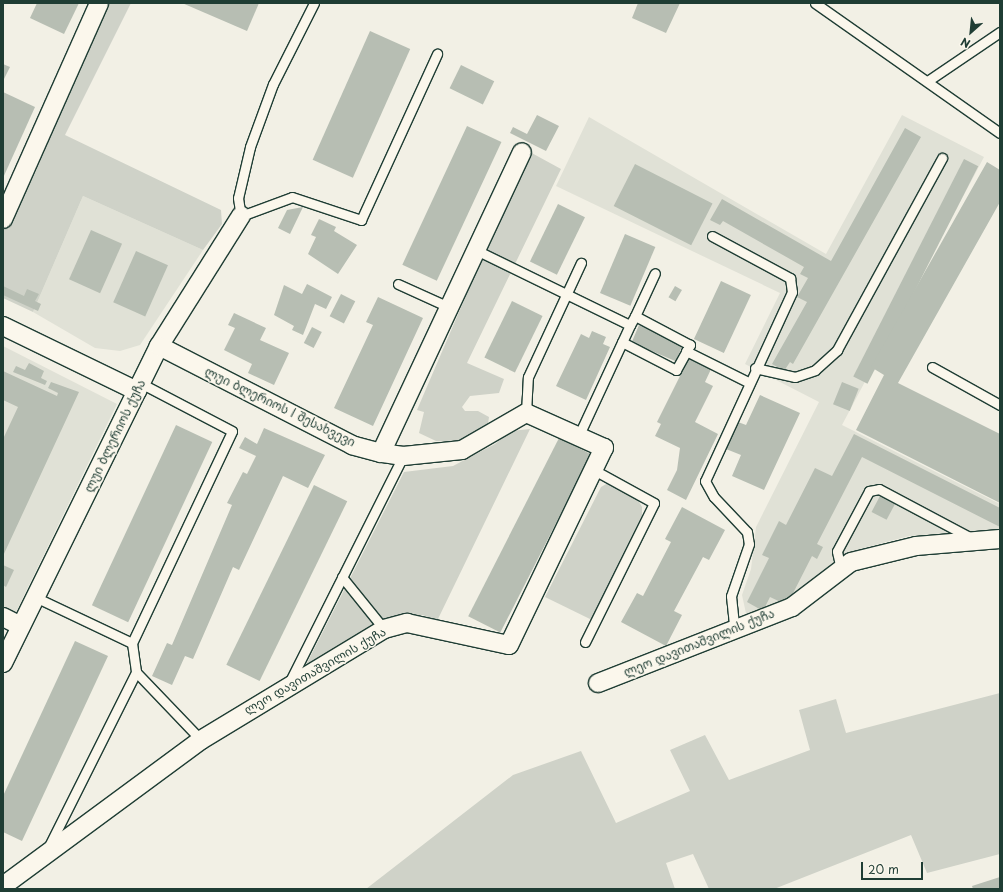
<!DOCTYPE html>
<html>
<head>
<meta charset="utf-8">
<style>
	body { margin:0 }
	#map { position:relative; width:1003px; height:892px; overflow:hidden; background:#f2f0e5; font-family:"Playpen Sans","Noto Sans Georgian",sans-serif }
	div>[style] { position:absolute }
	[style*='--x'] { left:calc(var(--x)*1px); top:calc(var(--y)*1px); width:calc(var(--w)*1px); rotate:calc(var(--a)*1deg) }
	.built>* { inset:0; background:#e0e1d6 }
	.green>* { inset:0; background:#cfd2c8 }
	.building>* { inset:0; background:#b7beb3; transform-origin:0 0 }
	.roads { filter:drop-shadow(1px 0 #1f3d34) drop-shadow(-1px 0 #1f3d34) drop-shadow(0 1px #1f3d34) drop-shadow(0 -1px #1f3d34) }
	.lane>* { height:9px; margin:-4.5px; padding:0 4.5px; transform-origin:4.5px; border-radius:4.5px; background:#fbf7ec }
	.street>* { height:18px; margin:-9px; padding:0 9px; transform-origin:9px; border-radius:9px; background:#fbf7ec }
	span { translate:-50% -50%; white-space:nowrap; text-align:center; line-height:1.15; -webkit-text-stroke:3px #fbf7ec; paint-order:stroke }
	.street-label { font-size:12px; color:#1f3d34 }
	.frame { position:absolute; inset:0; border:4px solid #1f3d34; pointer-events:none }
	.north { position:absolute; left:951px; top:12px; width:40px; height:40px; -webkit-text-stroke:3px #fbf7ec; paint-order:stroke; rotate:207deg; font-size:11px; font-weight:700; line-height:16px; text-align:center; color:#1f3d34 }
	.north::after { content:''; display:block; margin:auto; width:14px; height:18px; background:#1f3d34; clip-path:polygon(50% 0,100% 100%,50% 72%,0 100%) }
	.scale { position:absolute; left:861px; top:862px; width:62px; height:18px; box-sizing:border-box; border:2px solid #1f3d34; border-top:0; padding-left:5px; font-size:12px; line-height:14px; white-space:nowrap; color:#1f3d34; -webkit-text-stroke:3px #fbf7ec; paint-order:stroke }
</style>
</head>
<body>
<div id="map">
	<div class="built">
		<div style="clip-path:polygon(902px 115px,984px 157px,842px 425px,1000px 504px,1000px 529px,909px 536px,860px 549px,788px 606px,747px 618px,742px 595px,751px 569px,756px 527px,819px 402px,745px 364px,780px 293px,556px 186px,589px 117px,826px 254px)"></div>
		<div style="clip-path:polygon(83px 196px,203px 250px,140px 345px,120px 351px,95px 348px,33px 312px)"></div>
		<div style="clip-path:polygon(3px 346px,117px 404px,15px 614px,3px 608px)"></div>
	</div>
	<div class="green">
		<div style="clip-path:polygon(107px 3px,131px 3px,65px 135px,221px 210px,222px 224px,203px 250px,83px 196px,33px 312px,3px 298px,3px 232px,35px 173px)"></div>
		<div style="clip-path:polygon(528px 151px,561px 169px,467px 363px,504px 379px,499px 393px,470px 396px,462px 407px,465px 411px,478px 411px,489px 417px,488px 424px,460px 443px,436px 441px,419px 433px,424px 412px,417px 410px)"></div>
		<div style="clip-path:polygon(530px 429px,437px 621px,423px 615px,400px 615px,306px 665px,404px 472px,453px 466px,495px 444px,511px 431px)"></div>
		<div style="clip-path:polygon(608px 483px,638px 500px,642px 507px,642px 518px,592px 620px,545px 597px,601px 487px)"></div>
		<div style="clip-path:polygon(1000px 693px,1000px 854px,927px 873px,911px 835px,774px 889px,709px 889px,693px 854px,666px 863px,675px 889px,366px 889px,513px 775px,581px 751px,616px 823px,690px 791px,670px 750px,705px 735px,729px 780px,810px 750px,799px 710px,836px 699px,846px 733px)"></div>
	</div>
	<div class="building">
		<div style="clip-path:polygon(37px 3px,79px 3px,64px 34px,30px 18px)"></div>
		<div style="clip-path:polygon(182px 3px,259px 3px,247px 31px)"></div>
		<div style="clip-path:polygon(638px 3px,680px 3px,666px 33px,632px 18px)"></div>
		<div style="left:370px;top:31px;width:44px;height:141px;rotate:24deg"></div>
		<div style="clip-path:polygon(3px 64px,10px 67px,3px 81px)"></div>
		<div style="left:461px;top:65px;width:37px;height:26px;rotate:26deg"></div>
		<div style="clip-path:polygon(3px 92px,35px 107px,3px 178px)"></div>
		<div style="clip-path:polygon(537px 115px,559px 126px,546px 151px,510px 133px,513px 127px,527px 134px)"></div>
		<div style="left:467px;top:126px;width:38px;height:153px;rotate:25deg"></div>
		<div style="clip-path:polygon(905px 128px,921px 137px,793px 364px,790px 362px,784px 371px,772px 364px,807px 302px,797px 297px,808px 278px,800px 274px,804px 267px,723px 221px,720px 225px,710px 220px,722px 199px,831px 261px)"></div>
		<div style="left:964px;top:159px;width:16px;height:244px;rotate:27deg"></div>
		<div style="clip-path:polygon(987px 162px,1000px 170px,1000px 202px,898px 383px,1000px 434px,1000px 503px,856px 430px,884px 375px,871px 367px)"></div>
		<div style="left:635px;top:164px;width:87px;height:47px;rotate:27deg"></div>
		<div style="left:558px;top:204px;width:30px;height:64px;rotate:26deg"></div>
		<div style="clip-path:polygon(303px 207px,290px 234px,278px 228px,287px 210px)"></div>
		<div style="clip-path:polygon(319px 219px,336px 227px,334px 231px,357px 245px,338px 274px,308px 254px,316px 237px,311px 235px)"></div>
		<div style="left:91px;top:230px;width:34px;height:54px;rotate:24deg"></div>
		<div style="left:625px;top:234px;width:33px;height:64px;rotate:23deg"></div>
		<div style="left:136px;top:251px;width:35px;height:56px;rotate:24deg"></div>
		<div style="left:721px;top:281px;width:33px;height:64px;rotate:25deg"></div>
		<div style="clip-path:polygon(307px 284px,332px 297px,326px 309px,315px 304px,303px 335px,292px 330px,294px 326px,274px 315px,284px 285px,302px 294px)"></div>
		<div style="clip-path:polygon(3px 286px,24px 296px,27px 289px,39px 294px,35px 301px,41px 304px,38px 311px,3px 295px)"></div>
		<div style="left:675px;top:286px;width:8px;height:13px;rotate:30deg"></div>
		<div style="left:341px;top:294px;width:16px;height:25px;rotate:27deg"></div>
		<div style="clip-path:polygon(378px 297px,423px 318px,373px 426px,334px 408px,373px 325px,366px 322px)"></div>
		<div style="left:512px;top:301px;width:34px;height:63px;rotate:26deg"></div>
		<div style="clip-path:polygon(234px 313px,266px 328px,260px 340px,289px 353px,274px 385px,248px 373px,252px 364px,224px 350px,235px 328px,228px 325px)"></div>
		<div style="left:639px;top:325px;width:48px;height:19px;rotate:23deg"></div>
		<div style="left:312px;top:327px;width:11px;height:18px;rotate:27deg"></div>
		<div style="clip-path:polygon(592px 331px,606px 337px,603px 344px,610px 347px,586px 400px,556px 386px,581px 334px,589px 338px)"></div>
		<div style="clip-path:polygon(690px 356px,712px 367px,705px 382px,713px 386px,695px 422px,718px 434px,686px 500px,667px 490px,677px 470px,680px 448px,655px 436px,661px 424px,657px 422px)"></div>
		<div style="clip-path:polygon(29px 363px,44px 371px,41px 378px,47px 381px,45px 385px,13px 372px,16px 366px,25px 370px)"></div>
		<div style="clip-path:polygon(3px 371px,57px 396px,58px 393px,48px 388px,51px 382px,79px 392px,3px 556px,3px 439px,18px 407px,3px 400px)"></div>
		<div style="left:842px;top:382px;width:18px;height:24px;rotate:22deg"></div>
		<div style="clip-path:polygon(760px 395px,800px 413px,764px 490px,732px 476px,741px 455px,726px 449px,738px 422px,746px 425px)"></div>
		<div style="left:176px;top:425px;width:40px;height:199px;rotate:25deg"></div>
		<div style="clip-path:polygon(264px 428px,325px 455px,308px 488px,283px 476px,239px 570px,233px 567px,193px 659px,185px 656px,172px 685px,152px 676px,167px 643px,172px 645px,232px 505px,227px 503px,243px 472px,247px 474px,256px 456px,239px 448px,245px 437px,257px 444px)"></div>
		<div style="clip-path:polygon(854px 434px,1000px 508px,1000px 527px,862px 457px,817px 544px,823px 547px,817px 559px,812px 556px,787px 605px,770px 597px,763px 611px,747px 602px,769px 558px,762px 555px,779px 521px,786px 525px,815px 468px,832px 476px)"></div>
		<div style="left:559px;top:438px;width:36px;height:200px;rotate:27deg"></div>
		<div style="left:314px;top:485px;width:37px;height:200px;rotate:26deg"></div>
		<div style="left:880px;top:496px;width:17px;height:18px;rotate:28deg"></div>
		<div style="clip-path:polygon(682px 507px,725px 530px,709px 560px,703px 557px,674px 611px,682px 615px,666px 646px,621px 622px,637px 593px,643px 596px,671px 542px,665px 539px)"></div>
		<div style="clip-path:polygon(3px 565px,14px 570px,6px 587px,3px 585px)"></div>
		<div style="clip-path:polygon(75px 641px,108px 656px,22px 841px,3px 832px,3px 796px)"></div>
		<div style="clip-path:polygon(1000px 877px,1000px 889px,973px 889px,972px 886px)"></div>
	</div>
	<div class="roads">
		<div class="lane">
			<div style="--x:314;--y:3;--w:91;--a:116.8"></div>
			<div style="--x:273;--y:84;--w:67;--a:110.1"></div>
			<div style="--x:250;--y:147;--w:52;--a:103.2"></div>
			<div style="--x:238;--y:198;--w:18;--a:81"></div>
			<div style="--x:241;--y:216;--w:54;--a:-20.4"></div>
			<div style="--x:292;--y:197;--w:73;--a:18.4"></div>
			<div style="--x:361;--y:220;--w:183;--a:-65.4"></div>
			<div style="--x:815;--y:3;--w:226;--a:35.1"></div>
			<div style="--x:929;--y:80;--w:86;--a:-34.1"></div>
			<div style="--x:712;--y:236;--w:89;--a:28.3"></div>
			<div style="--x:790;--y:278;--w:14;--a:82"></div>
			<div style="--x:792;--y:292;--w:208;--a:114.7"></div>
			<div style="--x:705;--y:481;--w:18;--a:61"></div>
			<div style="--x:714;--y:497;--w:48;--a:46.7"></div>
			<div style="--x:747;--y:532;--w:12;--a:81"></div>
			<div style="--x:749;--y:544;--w:55;--a:109.1"></div>
			<div style="--x:731;--y:596;--w:31;--a:84"></div>
			<div style="--x:476;--y:250;--w:171;--a:26"></div>
			<div style="--x:630;--y:325;--w:121;--a:114.9"></div>
			<div style="--x:398;--y:284;--w:56;--a:24.3"></div>
			<div style="--x:635;--y:316;--w:47;--a:-65.1"></div>
			<div style="--x:622;--y:342;--w:61;--a:27.4"></div>
			<div style="--x:676;--y:370;--w:29;--a:-61"></div>
			<div style="--x:690;--y:345;--w:62;--a:-152.2"></div>
			<div style="--x:635;--y:316;--w:10;--a:119"></div>
			<div style="--x:686;--y:351;--w:69;--a:26.6"></div>
			<div style="--x:932;--y:367;--w:78;--a:29.2"></div>
			<div style="--x:755;--y:368;--w:41;--a:12.7"></div>
			<div style="--x:795;--y:377;--w:21;--a:-19"></div>
			<div style="--x:815;--y:370;--w:30;--a:-42"></div>
			<div style="--x:837;--y:350;--w:219;--a:-61.3"></div>
			<div style="--x:526;--y:413;--w:36;--a:-87"></div>
			<div style="--x:528;--y:377;--w:126;--a:-65.1"></div>
			<div style="--x:841;--y:569;--w:18;--a:-103"></div>
			<div style="--x:837;--y:551;--w:68;--a:-61.9"></div>
			<div style="--x:869;--y:491;--w:10;--a:-11"></div>
			<div style="--x:879;--y:489;--w:106;--a:28"></div>
			<div style="--x:342;--y:577;--w:67;--a:51.1"></div>
			<div style="--x:35;--y:597;--w:107;--a:25.4"></div>
			<div style="--x:132;--y:643;--w:234;--a:-64.7"></div>
			<div style="--x:232;--y:431;--w:104;--a:-152.4"></div>
			<div style="--x:585;--y:642;--w:155;--a:-63.6"></div>
			<div style="--x:654;--y:503;--w:68;--a:-151.2"></div>
			<div style="--x:132;--y:643;--w:29;--a:82"></div>
			<div style="--x:136;--y:672;--w:94;--a:46.3"></div>
			<div style="--x:289;--y:683;--w:254;--a:-63.3"></div>
			<div style="--x:48;--y:848;--w:197;--a:-63.4"></div>
		</div>
		<div class="street">
			<div style="--x:3;--y:219;--w:236;--a:-66"></div>
			<div style="--x:3;--y:326;--w:149;--a:25.9"></div>
			<div style="--x:381;--y:453;--w:332;--a:-64.9"></div>
			<div style="--x:3;--y:617;--w:20;--a:27"></div>
			<div style="--x:3;--y:663;--w:353;--a:-63.8"></div>
			<div style="--x:159;--y:346;--w:154;--a:-57.8"></div>
			<div style="--x:598;--y:683;--w:208;--a:-21.4"></div>
			<div style="--x:792;--y:607;--w:74;--a:-37.3"></div>
			<div style="--x:851;--y:562;--w:67;--a:-13.8"></div>
			<div style="--x:916;--y:546;--w:84;--a:-4.8"></div>
			<div style="--x:3;--y:886;--w:246;--a:-36.4"></div>
			<div style="--x:201;--y:740;--w:214;--a:-31.2"></div>
			<div style="--x:384;--y:629;--w:24;--a:-15"></div>
			<div style="--x:407;--y:623;--w:104;--a:12.2"></div>
			<div style="--x:509;--y:645;--w:219;--a:-64.3"></div>
			<div style="--x:604;--y:448;--w:85;--a:-155.8"></div>
			<div style="--x:526;--y:413;--w:74;--a:150"></div>
			<div style="--x:462;--y:450;--w:59;--a:174.2"></div>
			<div style="--x:403;--y:456;--w:22;--a:-172"></div>
			<div style="--x:381;--y:453;--w:30;--a:-165"></div>
			<div style="--x:352;--y:445;--w:217;--a:-152.8"></div>
		</div>
	</div>
	<div class="street-label">
		<span style="left:280px;top:407px;rotate:26deg">ლუი ბლერიოს I შესახვევი</span>
		<span style="left:115px;top:436px;rotate:-64deg">ლუი ბლერიოს ქუჩა</span>
		<span style="left:699px;top:643px;rotate:-22deg">ლეო დავითაშვილის ქუჩა</span>
		<span style="left:315px;top:671px;rotate:-30deg">ლეო დავითაშვილის ქუჩა</span>
	</div>
	<div class="frame"></div>
	<div class="north">N</div>
	<div class="scale">20 m</div>
</div>
</body>
</html>
